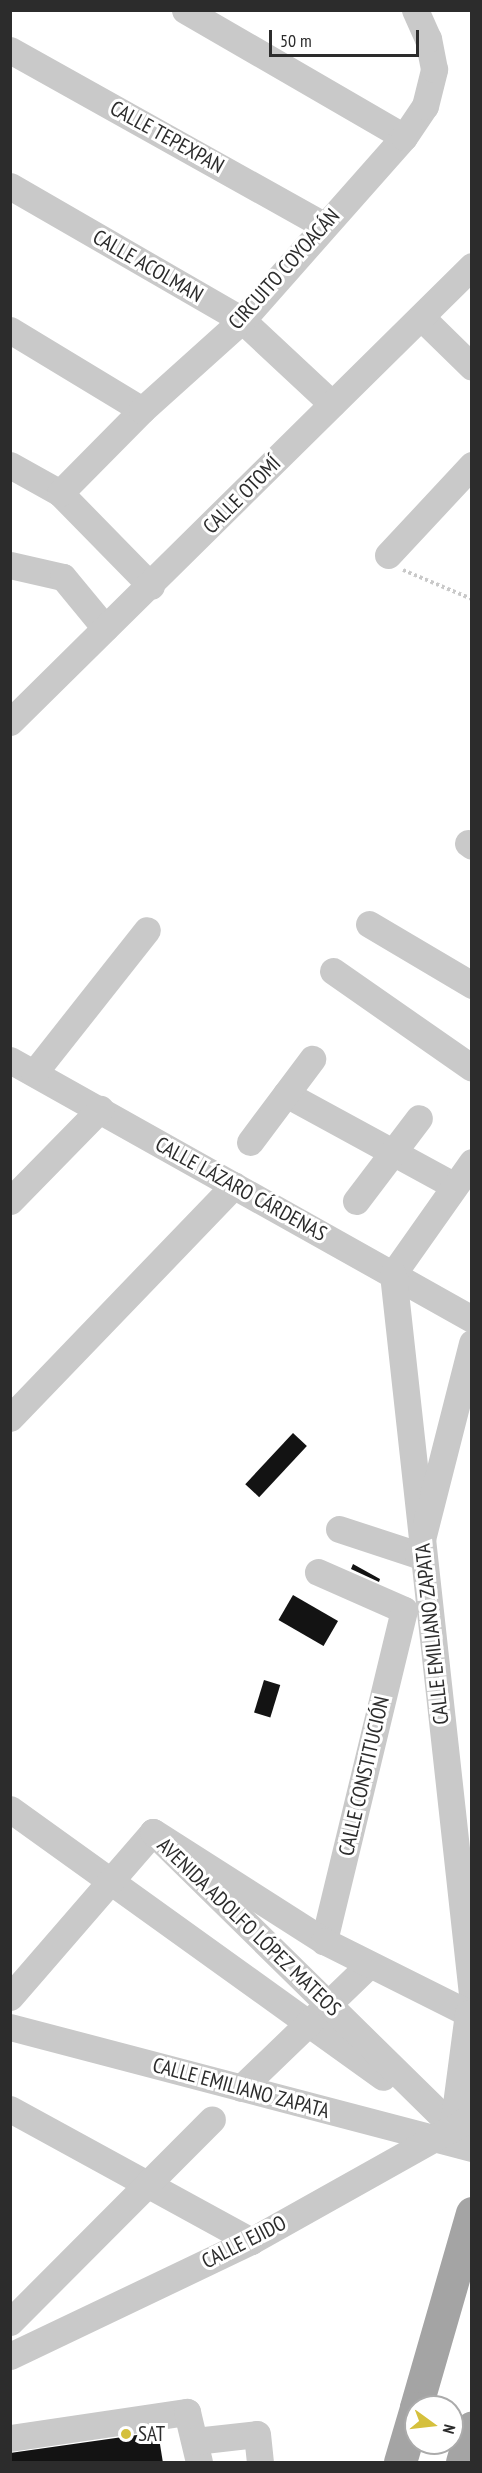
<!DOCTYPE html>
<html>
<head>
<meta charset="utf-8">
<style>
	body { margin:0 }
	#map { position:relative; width:482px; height:2473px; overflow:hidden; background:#fff; font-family:"PT Sans Narrow",sans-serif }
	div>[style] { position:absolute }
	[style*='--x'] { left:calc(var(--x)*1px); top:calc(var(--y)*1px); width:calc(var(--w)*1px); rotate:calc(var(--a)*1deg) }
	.building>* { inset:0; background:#131313; transform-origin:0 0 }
	.path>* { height:4px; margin-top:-2px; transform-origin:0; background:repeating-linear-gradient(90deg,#c9c9c9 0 3px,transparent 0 6px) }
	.minor>* { height:27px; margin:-13.5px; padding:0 13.5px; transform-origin:13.5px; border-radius:13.5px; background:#c9c9c9 }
	.major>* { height:33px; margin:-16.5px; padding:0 16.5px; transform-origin:16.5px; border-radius:16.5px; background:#a4a4a4 }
	.dots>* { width:16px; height:16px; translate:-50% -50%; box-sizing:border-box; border:3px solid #fff; border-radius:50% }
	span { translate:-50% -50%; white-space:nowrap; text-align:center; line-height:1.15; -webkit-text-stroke:6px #fff; paint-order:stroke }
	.street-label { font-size:21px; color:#2c2c2c }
	.poi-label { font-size:21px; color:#2c2c2c }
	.left { translate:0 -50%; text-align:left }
	.frame { position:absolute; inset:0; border:12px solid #2c2c2c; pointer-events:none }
	.north { position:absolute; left:404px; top:2395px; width:60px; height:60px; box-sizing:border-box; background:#fff; border:2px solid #ababab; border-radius:50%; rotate:105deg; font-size:16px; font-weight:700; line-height:24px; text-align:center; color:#2c2c2c }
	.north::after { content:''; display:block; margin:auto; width:21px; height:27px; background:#d5c03d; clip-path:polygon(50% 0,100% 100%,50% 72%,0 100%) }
	.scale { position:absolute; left:269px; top:30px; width:150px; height:27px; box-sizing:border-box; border:3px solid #2c2c2c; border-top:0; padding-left:8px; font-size:18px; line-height:21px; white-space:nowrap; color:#2c2c2c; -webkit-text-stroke:4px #fff; paint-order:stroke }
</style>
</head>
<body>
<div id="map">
	<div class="building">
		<div style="left:293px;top:1433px;width:19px;height:70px;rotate:43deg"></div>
		<div style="clip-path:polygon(353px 1564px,380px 1579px,379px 1582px,351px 1569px)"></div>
		<div style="left:293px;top:1595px;width:52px;height:29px;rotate:30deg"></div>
		<div style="left:264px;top:1680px;width:17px;height:34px;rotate:17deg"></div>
		<div style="clip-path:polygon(158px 2432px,163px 2463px,10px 2463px,10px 2453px)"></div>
	</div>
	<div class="path">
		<div style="--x:403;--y:570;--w:75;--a:22.8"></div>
	</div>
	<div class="minor">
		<div style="--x:185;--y:10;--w:253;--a:30.1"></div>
		<div style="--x:10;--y:50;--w:359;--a:29.2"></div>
		<div style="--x:10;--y:186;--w:268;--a:30"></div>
		<div style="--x:242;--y:320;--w:123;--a:43"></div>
		<div style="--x:421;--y:317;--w:71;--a:44.4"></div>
		<div style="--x:10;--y:330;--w:154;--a:31.2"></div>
		<div style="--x:10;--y:465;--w:57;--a:29.2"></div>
		<div style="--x:60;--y:493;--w:130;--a:45.6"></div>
		<div style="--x:60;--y:493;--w:117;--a:-45.3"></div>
		<div style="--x:142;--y:410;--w:135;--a:-42"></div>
		<div style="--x:242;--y:320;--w:244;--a:-48.5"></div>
		<div style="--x:404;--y:137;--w:37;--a:-56"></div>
		<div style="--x:425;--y:106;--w:38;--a:-76"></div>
		<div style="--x:434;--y:69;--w:31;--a:-101"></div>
		<div style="--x:428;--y:39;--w:32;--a:-114"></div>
		<div style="--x:388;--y:555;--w:123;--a:-47"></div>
		<div style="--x:10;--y:565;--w:54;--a:12.8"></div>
		<div style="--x:63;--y:577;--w:66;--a:50.5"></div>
		<div style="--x:10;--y:722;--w:649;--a:-44.63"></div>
		<div style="--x:468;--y:843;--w:5;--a:37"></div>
		<div style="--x:369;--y:924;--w:120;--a:30.6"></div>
		<div style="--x:333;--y:971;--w:169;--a:34.9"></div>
		<div style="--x:10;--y:1060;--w:530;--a:29.28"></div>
		<div style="--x:34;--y:1073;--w:182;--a:-51.7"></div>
		<div style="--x:286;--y:1094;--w:192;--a:28.6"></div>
		<div style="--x:250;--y:1142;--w:104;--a:-53.2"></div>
		<div style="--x:472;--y:1162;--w:137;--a:125.2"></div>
		<div style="--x:393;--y:1274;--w:724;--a:83.74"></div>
		<div style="--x:10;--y:1201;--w:129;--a:-45.6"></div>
		<div style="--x:356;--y:1201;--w:104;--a:-52.8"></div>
		<div style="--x:10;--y:1418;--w:323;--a:-46.1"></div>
		<div style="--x:339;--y:1529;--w:83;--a:18.2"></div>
		<div style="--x:418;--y:1555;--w:219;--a:-75.7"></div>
		<div style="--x:318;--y:1572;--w:94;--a:23.8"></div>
		<div style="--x:404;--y:1610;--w:341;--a:103.6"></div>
		<div style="--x:10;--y:1809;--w:459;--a:35.7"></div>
		<div style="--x:10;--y:1997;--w:218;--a:-49.1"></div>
		<div style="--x:10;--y:2027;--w:478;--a:14.7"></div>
		<div style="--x:241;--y:2088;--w:178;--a:-43.9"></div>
		<div style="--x:10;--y:2109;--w:275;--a:28.7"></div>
		<div style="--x:453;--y:2127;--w:421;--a:-135.5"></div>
		<div style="--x:153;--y:1832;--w:203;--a:32.5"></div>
		<div style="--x:324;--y:1941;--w:165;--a:26.6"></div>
		<div style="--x:453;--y:2127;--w:115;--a:-82.5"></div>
		<div style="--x:10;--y:2322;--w:286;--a:-45.1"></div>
		<div style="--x:10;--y:2356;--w:267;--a:-25.5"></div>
		<div style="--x:251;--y:2241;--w:253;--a:-29.3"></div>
		<div style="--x:10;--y:2438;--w:179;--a:-8.4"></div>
		<div style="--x:187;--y:2412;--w:51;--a:76.5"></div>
		<div style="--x:195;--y:2441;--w:62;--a:-6.4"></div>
		<div style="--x:257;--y:2434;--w:28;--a:84"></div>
	</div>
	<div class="major">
		<div style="--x:416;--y:2407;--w:202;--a:-73.9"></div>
		<div style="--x:400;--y:2462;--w:56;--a:-73.5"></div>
		<div style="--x:462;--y:2462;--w:36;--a:-74"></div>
	</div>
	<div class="dots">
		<div style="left:126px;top:2434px;background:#d5c03d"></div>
	</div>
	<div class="street-label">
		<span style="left:167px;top:137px;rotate:29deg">CALLE TEPEXPAN</span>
		<span style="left:148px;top:266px;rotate:30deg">CALLE ACOLMAN</span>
		<span style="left:284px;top:269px;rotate:-48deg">CIRCUITO COYOACÁN</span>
		<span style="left:242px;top:495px;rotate:-45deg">CALLE OTOMÍ</span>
		<span style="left:241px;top:1189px;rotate:29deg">CALLE LÁZARO CÁRDENAS</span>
		<span style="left:432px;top:1634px;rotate:-96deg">CALLE EMILIANO ZAPATA</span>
		<span style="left:364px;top:1776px;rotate:-77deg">CALLE CONSTITUCIÓN</span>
		<span style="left:249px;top:1927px;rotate:44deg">AVENIDA ADOLFO LÓPEZ MATEOS</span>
		<span style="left:241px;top:2088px;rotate:15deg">CALLE EMILIANO ZAPATA</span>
		<span style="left:244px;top:2242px;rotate:-27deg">CALLE EJIDO</span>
	</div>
	<div class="poi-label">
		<span class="left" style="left:138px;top:2434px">SAT</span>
	</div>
	<div class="frame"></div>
	<div class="north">N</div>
	<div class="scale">50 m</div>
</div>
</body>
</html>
